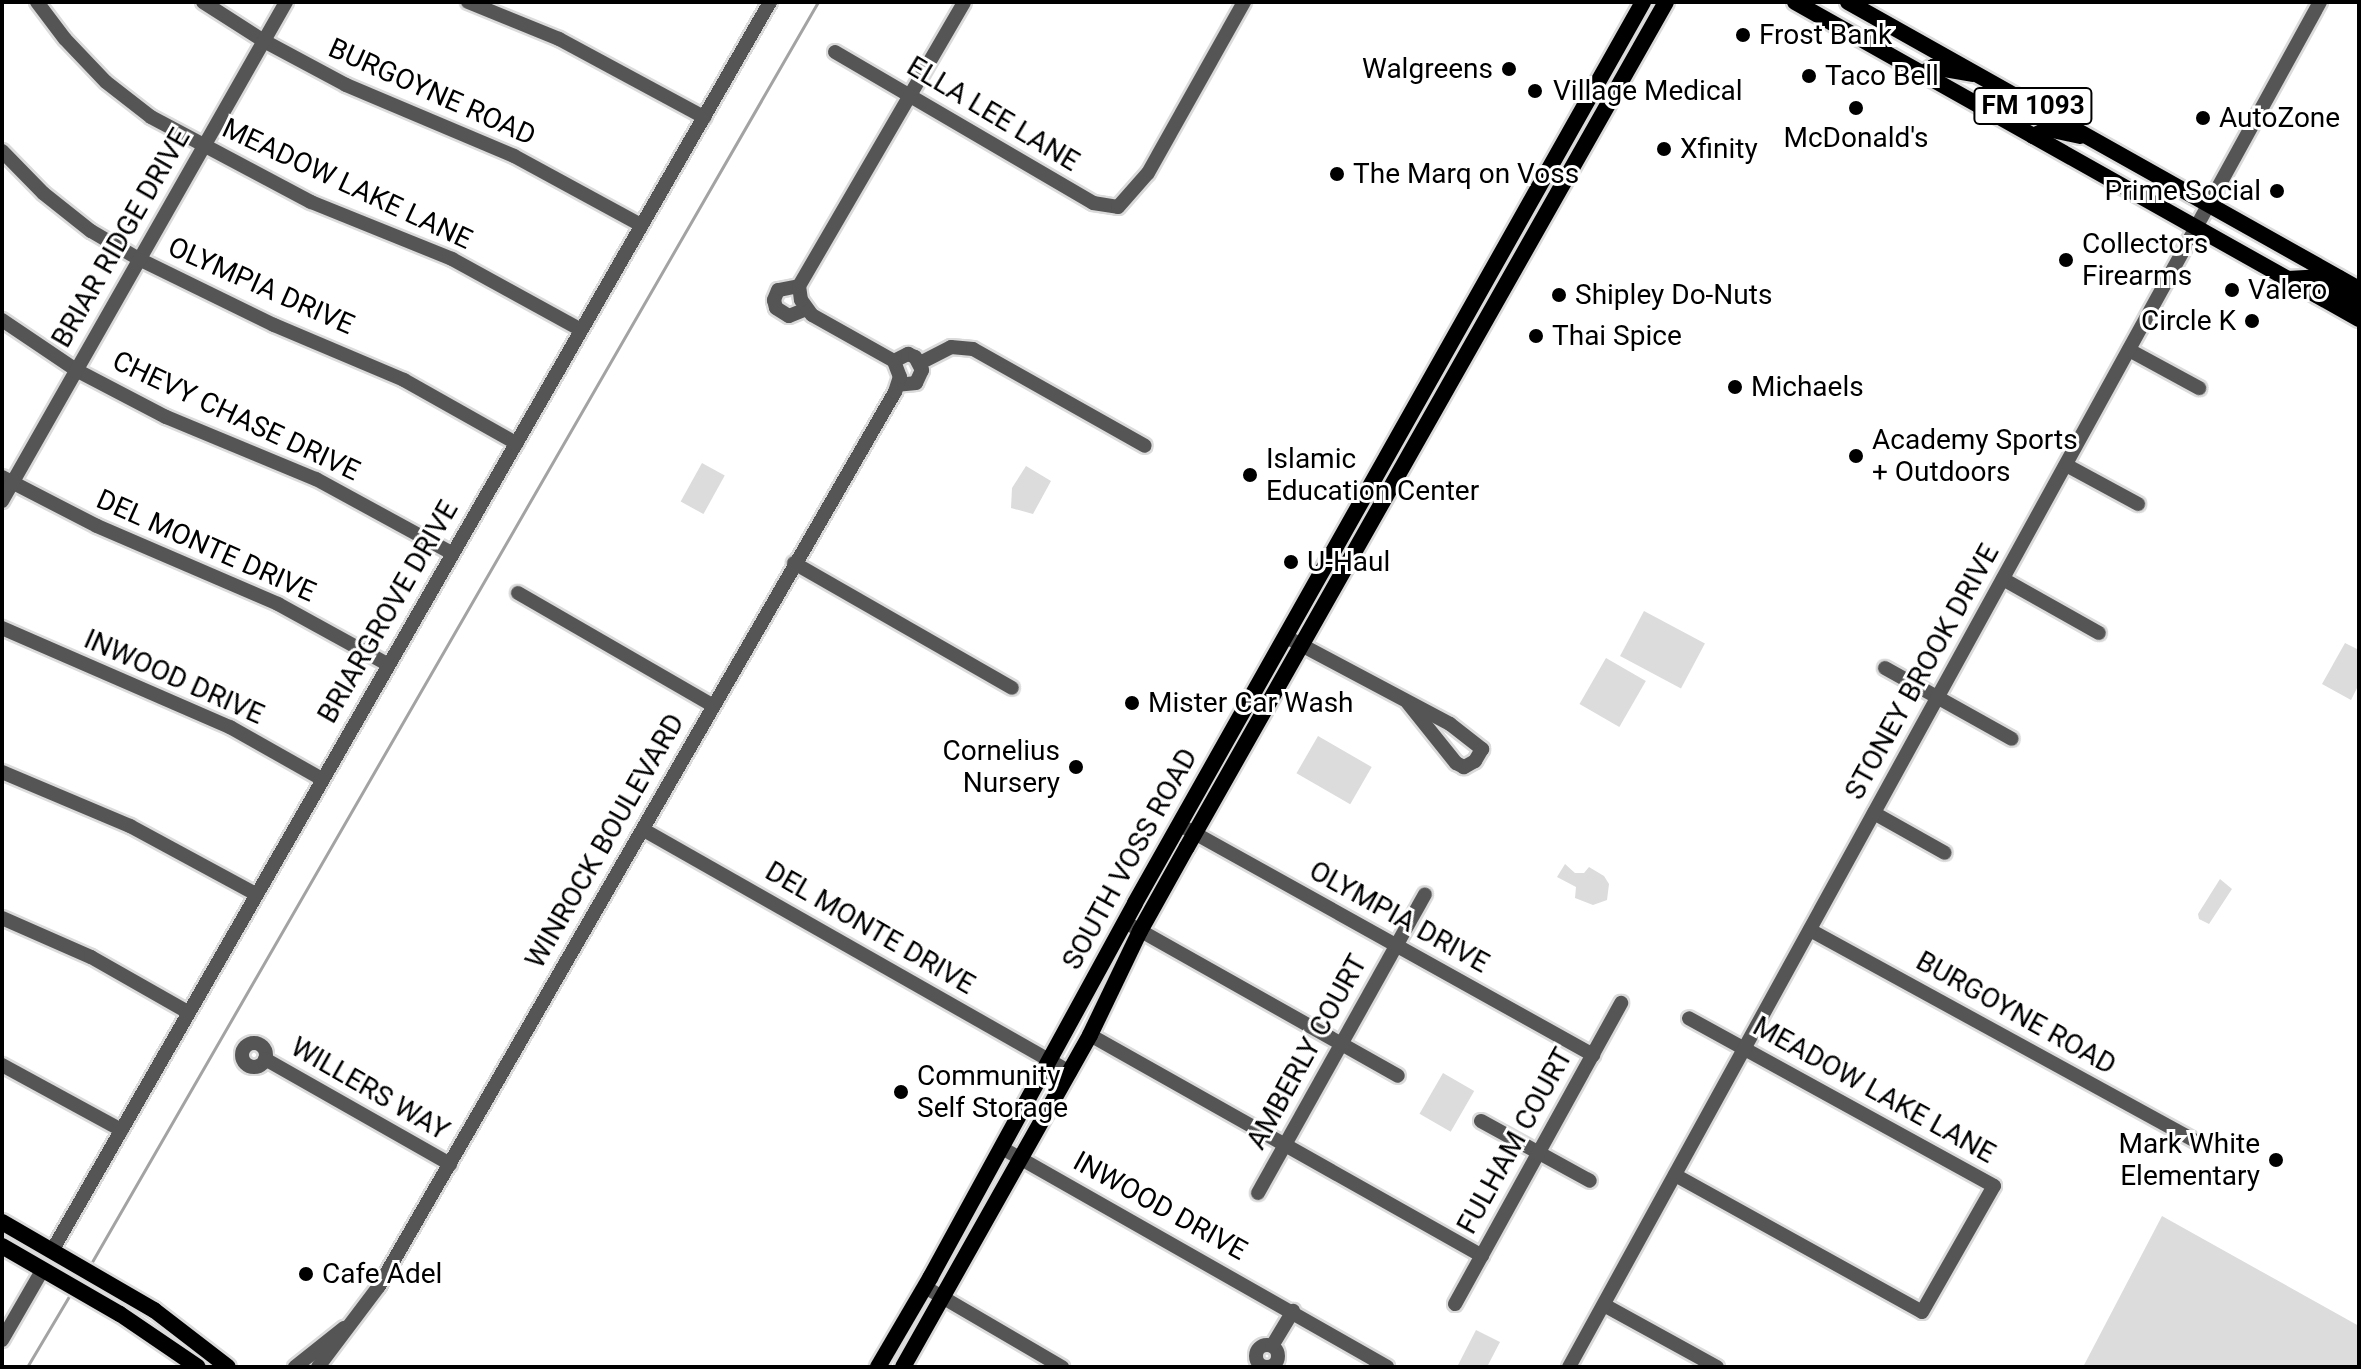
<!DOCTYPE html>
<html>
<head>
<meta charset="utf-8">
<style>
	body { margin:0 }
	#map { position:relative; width:2361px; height:1369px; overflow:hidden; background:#fff; font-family:Roboto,sans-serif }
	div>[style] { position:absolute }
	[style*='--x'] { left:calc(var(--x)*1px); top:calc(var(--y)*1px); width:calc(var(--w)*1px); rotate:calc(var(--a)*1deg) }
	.green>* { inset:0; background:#dcdcdc; transform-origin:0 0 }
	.stream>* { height:3px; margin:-1.5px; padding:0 1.5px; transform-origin:1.5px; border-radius:1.5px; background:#a3a3a3 }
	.roads { filter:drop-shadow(2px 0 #dbdbdb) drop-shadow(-2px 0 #dbdbdb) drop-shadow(0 2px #dbdbdb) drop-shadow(0 -2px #dbdbdb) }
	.minor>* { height:14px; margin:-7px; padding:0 7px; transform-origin:7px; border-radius:7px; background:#555 }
	.minor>.ring { margin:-7px; padding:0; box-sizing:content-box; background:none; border:14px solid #555; border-radius:50% }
	.major>* { height:16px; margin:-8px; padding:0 8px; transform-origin:8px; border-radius:8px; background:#000 }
	.dots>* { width:22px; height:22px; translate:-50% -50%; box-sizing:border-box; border:4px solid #fff; border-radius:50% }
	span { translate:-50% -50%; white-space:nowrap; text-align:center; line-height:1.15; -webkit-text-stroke:6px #fff; paint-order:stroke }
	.shield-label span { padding:2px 6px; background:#fff; border:2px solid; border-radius:6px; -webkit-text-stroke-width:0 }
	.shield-label { font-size:26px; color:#000; font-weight:700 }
	.poi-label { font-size:28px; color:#000 }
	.left { translate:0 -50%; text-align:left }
	.right { translate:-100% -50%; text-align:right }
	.street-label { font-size:28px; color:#000 }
	.frame { position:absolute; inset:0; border:4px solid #000; pointer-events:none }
</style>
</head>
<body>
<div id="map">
	<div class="green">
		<div style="left:702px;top:463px;width:26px;height:44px;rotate:29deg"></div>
		<div style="clip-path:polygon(1026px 466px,1051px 481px,1033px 514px,1011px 508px,1012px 488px)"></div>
		<div style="left:1644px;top:611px;width:69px;height:51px;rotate:28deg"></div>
		<div style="clip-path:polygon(2345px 643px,2359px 650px,2359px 684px,2351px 700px,2322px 684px)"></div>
		<div style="left:1606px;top:658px;width:46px;height:53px;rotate:30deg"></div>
		<div style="left:1318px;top:736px;width:62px;height:43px;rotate:30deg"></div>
		<div style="clip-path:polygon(1565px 864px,1575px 873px,1584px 873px,1589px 867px,1604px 876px,1609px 884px,1607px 900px,1593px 905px,1575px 898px,1576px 887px,1557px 877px)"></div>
		<div style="clip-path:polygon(2220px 879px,2232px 889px,2209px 924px,2199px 919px,2198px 914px)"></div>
		<div style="left:1443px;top:1073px;width:36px;height:47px;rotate:30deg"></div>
		<div style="clip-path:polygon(2162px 1216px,2359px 1326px,2359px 1367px,2083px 1367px)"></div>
		<div style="clip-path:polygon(1476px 1330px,1500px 1342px,1487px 1367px,1457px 1367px)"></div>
	</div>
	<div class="stream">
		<div style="--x:89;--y:1267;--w:1460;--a:-60.05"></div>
		<div style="--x:27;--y:1367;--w:86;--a:-59.3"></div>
	</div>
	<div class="roads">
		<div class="minor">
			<div style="--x:37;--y:2;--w:46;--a:52.9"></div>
			<div style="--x:65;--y:39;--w:59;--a:46.4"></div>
			<div style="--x:106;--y:82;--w:57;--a:37.9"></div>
			<div style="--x:151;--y:117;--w:181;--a:28"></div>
			<div style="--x:311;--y:202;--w:152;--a:22"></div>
			<div style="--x:452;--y:259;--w:147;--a:28.8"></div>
			<div style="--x:203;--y:2;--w:72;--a:32.6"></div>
			<div style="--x:264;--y:41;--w:93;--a:28.2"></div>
			<div style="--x:346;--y:85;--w:182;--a:22.9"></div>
			<div style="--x:514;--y:156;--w:145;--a:28.5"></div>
			<div style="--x:468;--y:2;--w:98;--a:22.1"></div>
			<div style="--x:559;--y:39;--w:165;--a:28.3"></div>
			<div style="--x:835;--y:52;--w:299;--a:30.3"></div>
			<div style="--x:1093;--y:203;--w:25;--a:9"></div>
			<div style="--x:1118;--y:207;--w:45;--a:-48.6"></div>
			<div style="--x:1148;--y:173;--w:196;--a:-60.7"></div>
			<div style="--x:2;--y:151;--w:59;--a:45.7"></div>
			<div style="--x:43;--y:193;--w:61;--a:38.4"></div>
			<div style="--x:91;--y:231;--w:56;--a:30.3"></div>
			<div style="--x:139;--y:259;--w:150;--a:26.1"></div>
			<div style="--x:274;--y:325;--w:141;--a:22.9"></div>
			<div style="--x:404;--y:380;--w:129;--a:29.4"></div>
			<div style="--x:799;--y:286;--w:21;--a:169"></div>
			<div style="--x:778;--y:290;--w:11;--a:112"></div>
			<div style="--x:774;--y:300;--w:8;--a:76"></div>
			<div style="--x:776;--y:308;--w:15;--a:32"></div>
			<div style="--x:789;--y:316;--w:18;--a:-22"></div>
			<div style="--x:2;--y:320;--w:89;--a:34"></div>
			<div style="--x:76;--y:370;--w:102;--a:27.6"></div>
			<div style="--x:166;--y:417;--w:162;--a:22.5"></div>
			<div style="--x:316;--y:479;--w:155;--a:28.6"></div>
			<div style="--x:2129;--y:350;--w:80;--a:28.5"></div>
			<div style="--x:894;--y:361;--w:16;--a:-27"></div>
			<div style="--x:908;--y:354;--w:8;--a:23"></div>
			<div style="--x:915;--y:357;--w:15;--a:62"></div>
			<div style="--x:922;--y:370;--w:14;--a:115"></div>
			<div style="--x:916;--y:383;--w:18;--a:174"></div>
			<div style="--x:920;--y:363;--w:35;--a:-27"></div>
			<div style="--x:951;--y:347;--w:22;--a:5"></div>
			<div style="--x:973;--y:349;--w:197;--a:29.4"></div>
			<div style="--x:2066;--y:465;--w:82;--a:28.4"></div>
			<div style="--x:2;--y:477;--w:107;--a:27.3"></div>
			<div style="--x:97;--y:526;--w:197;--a:23.3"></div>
			<div style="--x:278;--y:604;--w:124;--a:28.8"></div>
			<div style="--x:2;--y:501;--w:574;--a:-60.35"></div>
			<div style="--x:794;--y:563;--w:251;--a:29.8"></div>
			<div style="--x:2003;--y:579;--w:110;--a:29.4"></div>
			<div style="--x:518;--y:593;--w:224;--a:30"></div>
			<div style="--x:2;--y:628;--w:249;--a:23.5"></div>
			<div style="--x:230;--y:727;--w:106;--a:29.5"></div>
			<div style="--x:1292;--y:640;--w:179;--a:28"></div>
			<div style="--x:1450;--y:724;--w:41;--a:38"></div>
			<div style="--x:1482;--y:749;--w:14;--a:120"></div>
			<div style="--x:1475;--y:761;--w:13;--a:151"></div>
			<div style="--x:1464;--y:767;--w:9;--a:-153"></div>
			<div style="--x:1456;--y:763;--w:77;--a:-128.7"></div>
			<div style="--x:1885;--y:668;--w:145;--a:29.2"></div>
			<div style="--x:2;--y:772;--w:139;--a:22.9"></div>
			<div style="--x:130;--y:826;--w:143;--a:28.4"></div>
			<div style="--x:1874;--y:813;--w:81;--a:29.4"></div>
			<div style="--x:1180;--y:825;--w:473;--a:29.1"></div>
			<div style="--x:644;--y:830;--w:490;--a:29.6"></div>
			<div style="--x:2;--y:918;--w:97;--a:23.7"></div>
			<div style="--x:91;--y:957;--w:112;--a:29.6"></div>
			<div style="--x:1125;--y:922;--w:313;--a:29.4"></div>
			<div style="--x:1810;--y:930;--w:441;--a:28.7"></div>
			<div style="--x:1090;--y:1035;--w:450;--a:29.4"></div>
			<div class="ring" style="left:242px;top:1043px;width:10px;height:10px"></div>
			<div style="--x:265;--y:1059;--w:213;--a:29.6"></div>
			<div style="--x:2;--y:1065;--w:136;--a:28.6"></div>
			<div style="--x:1481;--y:1121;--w:124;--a:28.8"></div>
			<div style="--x:1002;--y:1148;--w:443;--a:29.6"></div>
			<div style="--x:1675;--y:1175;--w:282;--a:29"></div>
			<div style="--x:1922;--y:1312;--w:145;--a:-60.3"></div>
			<div style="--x:1994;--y:1186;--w:348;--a:-151.2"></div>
			<div style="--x:1258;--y:1193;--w:342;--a:-60.8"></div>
			<div style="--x:53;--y:1249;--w:1438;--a:-60.1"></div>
			<div style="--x:925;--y:1287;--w:159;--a:30.3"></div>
			<div style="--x:1455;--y:1304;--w:344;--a:-61.1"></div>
			<div style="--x:1604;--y:1305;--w:129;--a:28.8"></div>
			<div style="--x:2;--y:1340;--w:82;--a:-60"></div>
			<div class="ring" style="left:1256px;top:1345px;width:8px;height:8px"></div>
			<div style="--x:1272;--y:1346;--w:41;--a:-59"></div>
			<div style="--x:295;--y:1367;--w:63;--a:-38.5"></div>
			<div style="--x:318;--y:1367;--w:101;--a:-53"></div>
			<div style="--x:379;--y:1286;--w:1032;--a:-60.01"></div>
			<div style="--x:895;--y:392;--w:16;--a:-72"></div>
			<div style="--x:900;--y:377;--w:17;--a:-111"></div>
			<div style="--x:894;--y:361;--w:94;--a:-150.7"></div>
			<div style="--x:812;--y:315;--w:19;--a:-126"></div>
			<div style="--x:801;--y:300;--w:14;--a:-98"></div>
			<div style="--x:799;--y:286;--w:328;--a:-59.8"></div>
			<div style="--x:1569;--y:1367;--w:1558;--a:-61.18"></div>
		</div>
		<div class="major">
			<div style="--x:1795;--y:2;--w:647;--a:29.34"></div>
			<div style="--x:1848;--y:2;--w:586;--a:29.32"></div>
			<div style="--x:1922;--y:74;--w:13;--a:-32"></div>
			<div style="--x:1933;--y:67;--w:40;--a:10"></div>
			<div style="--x:2033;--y:136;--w:17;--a:-25"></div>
			<div style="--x:2048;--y:129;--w:33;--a:12"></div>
			<div style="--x:2288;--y:279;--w:22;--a:-3"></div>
			<div style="--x:2310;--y:278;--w:17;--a:17"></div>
			<div style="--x:2326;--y:283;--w:14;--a:-21"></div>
			<div style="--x:2317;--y:295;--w:19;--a:-9"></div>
			<div style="--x:2336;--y:292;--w:25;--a:26"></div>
			<div style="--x:2;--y:1222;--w:176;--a:30.1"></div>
			<div style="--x:154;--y:1310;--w:93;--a:37.6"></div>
			<div style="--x:2;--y:1246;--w:136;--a:30"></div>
			<div style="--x:120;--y:1314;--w:94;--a:34.2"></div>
			<div style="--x:878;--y:1367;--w:103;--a:-59.7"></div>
			<div style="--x:930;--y:1278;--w:427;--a:-61.3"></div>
			<div style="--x:1135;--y:903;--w:1034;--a:-60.58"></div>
			<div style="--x:903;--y:1367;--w:381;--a:-60.6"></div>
			<div style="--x:1090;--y:1035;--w:115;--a:-64.3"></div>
			<div style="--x:1140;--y:931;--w:96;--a:-60.8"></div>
			<div style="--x:1187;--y:847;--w:971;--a:-60.45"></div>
		</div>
	</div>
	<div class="dots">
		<div style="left:1743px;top:35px;background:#000"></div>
		<div style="left:1509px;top:69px;background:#000"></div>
		<div style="left:1809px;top:76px;background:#000"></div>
		<div style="left:1535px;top:91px;background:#000"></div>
		<div style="left:1856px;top:108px;background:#000"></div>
		<div style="left:2203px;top:118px;background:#000"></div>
		<div style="left:1664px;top:149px;background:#000"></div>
		<div style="left:1337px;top:174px;background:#000"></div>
		<div style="left:2277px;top:191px;background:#000"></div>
		<div style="left:2066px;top:260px;background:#000"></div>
		<div style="left:2232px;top:290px;background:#000"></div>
		<div style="left:1559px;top:295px;background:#000"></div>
		<div style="left:2252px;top:321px;background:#000"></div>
		<div style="left:1536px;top:336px;background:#000"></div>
		<div style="left:1735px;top:387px;background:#000"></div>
		<div style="left:1856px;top:456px;background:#000"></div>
		<div style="left:1250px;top:475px;background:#000"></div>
		<div style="left:1291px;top:562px;background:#000"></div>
		<div style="left:1132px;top:703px;background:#000"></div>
		<div style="left:1076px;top:767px;background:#000"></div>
		<div style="left:901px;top:1092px;background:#000"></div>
		<div style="left:2276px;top:1160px;background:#000"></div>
		<div style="left:306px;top:1274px;background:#000"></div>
	</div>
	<div class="shield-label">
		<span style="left:2033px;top:106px">FM 1093</span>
	</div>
	<div class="poi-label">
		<span class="left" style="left:1759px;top:35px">Frost Bank</span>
		<span class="right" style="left:1493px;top:69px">Walgreens</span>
		<span class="left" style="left:1825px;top:76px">Taco Bell</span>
		<span class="left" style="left:1553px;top:91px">Village Medical</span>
		<span class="left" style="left:2219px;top:118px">AutoZone</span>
		<span style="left:1856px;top:138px">McDonald's</span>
		<span class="left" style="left:1680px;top:149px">Xfinity</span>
		<span class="left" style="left:1353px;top:174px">The Marq on Voss</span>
		<span class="right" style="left:2261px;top:191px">Prime Social</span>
		<span class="left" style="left:2082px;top:260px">Collectors<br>Firearms</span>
		<span class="left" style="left:2248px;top:290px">Valero</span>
		<span class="left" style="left:1575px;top:295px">Shipley Do-Nuts</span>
		<span class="right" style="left:2236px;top:321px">Circle K</span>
		<span class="left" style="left:1552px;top:336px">Thai Spice</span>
		<span class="left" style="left:1751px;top:387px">Michaels</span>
		<span class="left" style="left:1872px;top:456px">Academy Sports<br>+ Outdoors</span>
		<span class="left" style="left:1266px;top:475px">Islamic<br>Education Center</span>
		<span class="left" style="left:1307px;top:562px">U-Haul</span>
		<span class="left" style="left:1148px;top:703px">Mister Car Wash</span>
		<span class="right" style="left:1060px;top:767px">Cornelius<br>Nursery</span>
		<span class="left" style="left:917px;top:1092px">Community<br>Self Storage</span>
		<span class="right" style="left:2260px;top:1160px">Mark White<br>Elementary</span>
		<span class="left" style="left:322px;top:1274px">Cafe Adel</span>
	</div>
	<div class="street-label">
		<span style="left:432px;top:92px;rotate:24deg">BURGOYNE ROAD</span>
		<span style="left:993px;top:114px;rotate:31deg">ELLA LEE LANE</span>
		<span style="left:347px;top:184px;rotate:25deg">MEADOW LAKE LANE</span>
		<span style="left:121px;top:238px;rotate:-60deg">BRIAR RIDGE DRIVE</span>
		<span style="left:261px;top:286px;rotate:24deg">OLYMPIA DRIVE</span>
		<span style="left:236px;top:416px;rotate:25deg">CHEVY CHASE DRIVE</span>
		<span style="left:206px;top:546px;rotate:24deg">DEL MONTE DRIVE</span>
		<span style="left:388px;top:612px;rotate:-60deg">BRIARGROVE DRIVE</span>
		<span style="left:1922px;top:672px;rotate:-61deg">STONEY BROOK DRIVE</span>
		<span style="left:174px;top:677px;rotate:24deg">INWOOD DRIVE</span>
		<span style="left:605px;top:841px;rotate:-60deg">WINROCK BOULEVARD</span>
		<span style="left:1130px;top:859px;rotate:-61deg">SOUTH VOSS ROAD</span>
		<span style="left:1399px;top:917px;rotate:29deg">OLYMPIA DRIVE</span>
		<span style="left:870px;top:928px;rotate:30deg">DEL MONTE DRIVE</span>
		<span style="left:2016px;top:1013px;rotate:29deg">BURGOYNE ROAD</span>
		<span style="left:1307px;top:1052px;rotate:-61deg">AMBERLY COURT</span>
		<span style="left:370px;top:1089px;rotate:30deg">WILLERS WAY</span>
		<span style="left:1874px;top:1090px;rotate:29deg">MEADOW LAKE LANE</span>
		<span style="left:1515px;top:1141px;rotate:-61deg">FULHAM COURT</span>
		<span style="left:1160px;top:1206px;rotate:29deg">INWOOD DRIVE</span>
	</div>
	<div class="frame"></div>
</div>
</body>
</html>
